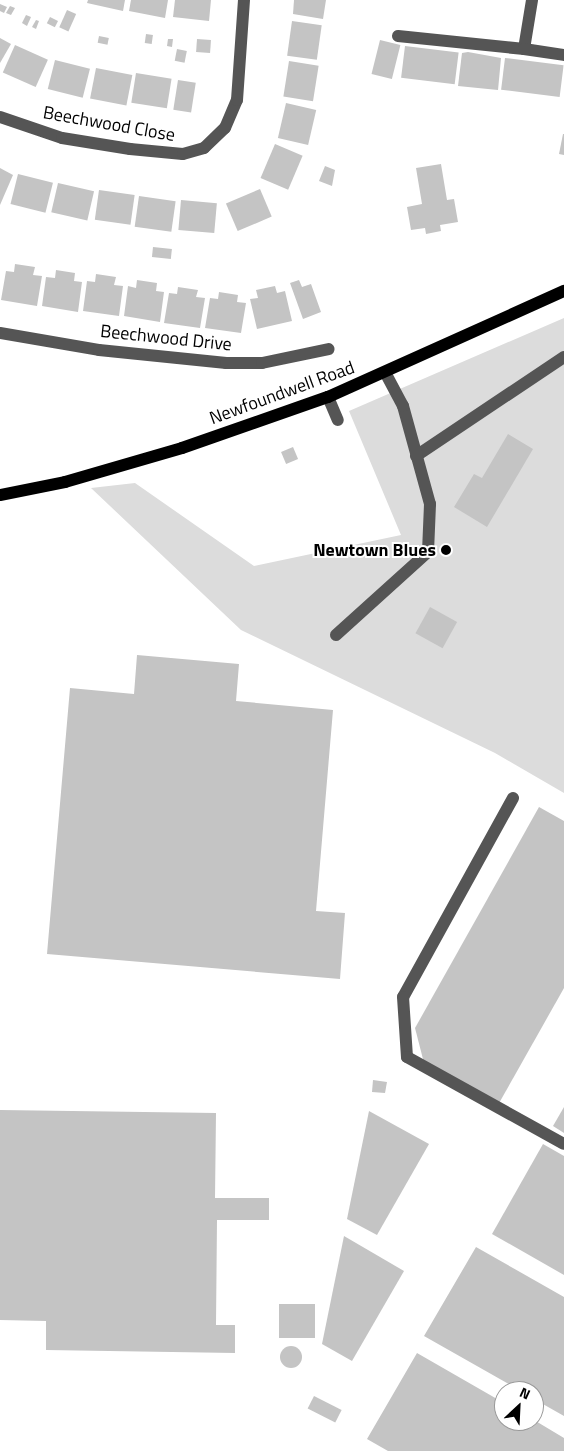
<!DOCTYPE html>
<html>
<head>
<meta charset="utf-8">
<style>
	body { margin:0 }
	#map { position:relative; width:564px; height:1451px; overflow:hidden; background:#fff; font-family:"Titillium Web",sans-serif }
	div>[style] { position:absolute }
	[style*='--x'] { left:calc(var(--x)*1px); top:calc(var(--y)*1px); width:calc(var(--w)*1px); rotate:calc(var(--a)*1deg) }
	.green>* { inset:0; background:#dcdcdc }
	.building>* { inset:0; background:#c4c4c4; transform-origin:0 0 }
	.round { border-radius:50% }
	.minor>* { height:12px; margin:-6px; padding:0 6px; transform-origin:6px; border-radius:6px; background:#555 }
	.major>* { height:12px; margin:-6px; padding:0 6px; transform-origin:6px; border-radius:6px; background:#000 }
	.dots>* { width:14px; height:14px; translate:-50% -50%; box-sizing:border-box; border:2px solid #fff; border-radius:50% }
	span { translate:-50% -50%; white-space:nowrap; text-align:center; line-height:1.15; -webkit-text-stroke:4px #fff; paint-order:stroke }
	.street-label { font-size:18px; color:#000 }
	.poi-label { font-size:18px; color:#000; font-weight:700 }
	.right { translate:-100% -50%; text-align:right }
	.north { position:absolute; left:494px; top:1381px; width:50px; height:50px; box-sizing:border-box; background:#fff; border:1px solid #999; border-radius:50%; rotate:25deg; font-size:14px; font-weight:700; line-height:20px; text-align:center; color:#000 }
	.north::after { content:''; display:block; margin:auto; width:18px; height:22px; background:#000; clip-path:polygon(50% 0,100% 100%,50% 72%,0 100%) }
</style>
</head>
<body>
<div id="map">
	<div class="green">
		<div style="clip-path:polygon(564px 318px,564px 793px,495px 753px,241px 630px,91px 488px,135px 483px,254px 566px,401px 535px,349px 411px)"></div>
	</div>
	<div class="building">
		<div style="clip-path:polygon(88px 0,125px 0,123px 11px,87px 3px)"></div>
		<div style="clip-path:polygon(131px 0,168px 0,165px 18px,129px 11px)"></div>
		<div style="clip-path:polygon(175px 0,211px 0,209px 21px,173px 17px)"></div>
		<div style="clip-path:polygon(294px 0,326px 0,323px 19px,293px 14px)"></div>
		<div style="clip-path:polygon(0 4px,7px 7px,4px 13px,0 11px)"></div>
		<div style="clip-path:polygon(10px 6px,15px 8px,11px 15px,6px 13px)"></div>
		<div style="left:67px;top:10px;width:10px;height:19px;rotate:24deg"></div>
		<div style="clip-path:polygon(26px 15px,31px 17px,27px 26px,22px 23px)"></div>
		<div style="left:50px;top:17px;width:9px;height:7px;rotate:27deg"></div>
		<div style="clip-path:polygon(36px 20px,39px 21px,36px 29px,32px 27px)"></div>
		<div style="left:292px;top:21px;width:30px;height:35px;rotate:8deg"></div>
		<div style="left:146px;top:34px;width:7px;height:9px;rotate:8deg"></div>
		<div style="left:99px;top:36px;width:10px;height:7px;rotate:11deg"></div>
		<div style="clip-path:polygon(0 38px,11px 44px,0 63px)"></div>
		<div style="clip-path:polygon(168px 39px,173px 39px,172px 47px,167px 46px)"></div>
		<div style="left:197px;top:39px;width:14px;height:13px;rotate:4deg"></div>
		<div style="left:380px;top:40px;width:21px;height:35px;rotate:14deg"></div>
		<div style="left:15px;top:45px;width:36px;height:30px;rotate:24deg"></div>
		<div style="left:405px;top:46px;width:54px;height:32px;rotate:7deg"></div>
		<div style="left:177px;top:49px;width:10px;height:12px;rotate:11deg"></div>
		<div style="clip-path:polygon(468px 52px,501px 58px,498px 90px,458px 86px,462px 53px)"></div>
		<div style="left:505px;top:58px;width:59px;height:32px;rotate:7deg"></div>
		<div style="left:55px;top:60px;width:36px;height:30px;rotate:14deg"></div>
		<div style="left:289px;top:61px;width:30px;height:36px;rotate:9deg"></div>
		<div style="left:96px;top:68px;width:37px;height:31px;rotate:11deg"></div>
		<div style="left:136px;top:73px;width:36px;height:30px;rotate:9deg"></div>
		<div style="left:178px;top:80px;width:18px;height:30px;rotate:9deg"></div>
		<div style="left:286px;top:103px;width:31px;height:36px;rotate:13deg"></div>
		<div style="clip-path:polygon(563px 134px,564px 134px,564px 155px,559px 154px)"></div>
		<div style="left:275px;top:144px;width:30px;height:37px;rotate:23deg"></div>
		<div style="clip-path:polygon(441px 164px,447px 200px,454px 199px,458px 222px,440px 225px,441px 231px,426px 234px,425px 228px,411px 230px,407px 207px,422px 204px,416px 168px)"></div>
		<div style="clip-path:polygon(325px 166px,335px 170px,332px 186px,319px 181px)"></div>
		<div style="clip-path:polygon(0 168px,13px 175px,0 205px)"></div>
		<div style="left:18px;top:174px;width:36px;height:31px;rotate:14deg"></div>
		<div style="left:58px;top:183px;width:37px;height:30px;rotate:13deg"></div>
		<div style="left:260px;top:189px;width:30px;height:37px;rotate:67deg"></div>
		<div style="left:99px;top:190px;width:36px;height:30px;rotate:8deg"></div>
		<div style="left:139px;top:196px;width:37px;height:31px;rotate:8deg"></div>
		<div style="left:181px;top:200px;width:36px;height:30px;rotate:5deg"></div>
		<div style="left:153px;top:247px;width:19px;height:10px;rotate:6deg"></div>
		<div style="clip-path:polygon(15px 264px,35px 267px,33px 275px,42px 276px,37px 306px,1px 300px,6px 271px,14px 272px)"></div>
		<div style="clip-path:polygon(56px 270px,75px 273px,74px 281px,82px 282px,78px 312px,42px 306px,46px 277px,55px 278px)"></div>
		<div style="clip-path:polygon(96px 274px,116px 277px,114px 285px,123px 286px,119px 316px,83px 311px,87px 281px,95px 282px)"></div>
		<div style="clip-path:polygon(137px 280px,157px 283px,156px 291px,164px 292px,160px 322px,124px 316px,128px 286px,136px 288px)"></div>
		<div style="clip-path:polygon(299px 280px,302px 287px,311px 284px,321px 312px,303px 319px,290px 283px)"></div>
		<div style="clip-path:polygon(275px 286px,277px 293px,285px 291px,292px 321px,257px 329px,250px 299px,258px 298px,256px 290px)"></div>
		<div style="clip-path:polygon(178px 287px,198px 290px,196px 297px,205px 298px,200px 328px,164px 323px,169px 293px,177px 294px)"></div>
		<div style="clip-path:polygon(219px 292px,238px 295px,237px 302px,246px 303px,241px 333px,205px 328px,210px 298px,218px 299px)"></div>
		<div style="clip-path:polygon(508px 434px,533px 449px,487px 527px,454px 507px,474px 474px,482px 478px)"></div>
		<div style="left:293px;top:447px;width:13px;height:13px;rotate:67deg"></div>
		<div style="left:430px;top:607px;width:31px;height:30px;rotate:29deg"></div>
		<div style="clip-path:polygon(137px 655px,239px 664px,236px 701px,333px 710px,316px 911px,345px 913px,340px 979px,47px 954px,70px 688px,134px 694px)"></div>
		<div style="clip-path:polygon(539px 807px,564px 821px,564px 988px,498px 1105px,424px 1063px,415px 1028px)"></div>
		<div style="clip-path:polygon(373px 1080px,387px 1082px,385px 1093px,372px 1092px)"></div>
		<div style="clip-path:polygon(564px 1107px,564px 1133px,553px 1126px)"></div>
		<div style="clip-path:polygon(0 1110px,216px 1113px,215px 1198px,269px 1198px,269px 1220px,217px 1220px,216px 1325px,235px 1325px,235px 1353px,46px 1350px,46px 1321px,0 1320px)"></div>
		<div style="clip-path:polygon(369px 1111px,429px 1144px,377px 1235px,347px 1219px)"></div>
		<div style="clip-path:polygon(543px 1144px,564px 1156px,564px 1275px,492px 1234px)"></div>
		<div style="clip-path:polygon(344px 1236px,404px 1271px,352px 1361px,322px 1344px)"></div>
		<div style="clip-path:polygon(476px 1247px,564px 1297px,564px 1416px,534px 1399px,534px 1391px,521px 1391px,424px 1336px)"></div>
		<div style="left:279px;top:1304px;width:36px;height:34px"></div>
		<div class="round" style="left:280px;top:1346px;width:22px;height:22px"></div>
		<div style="clip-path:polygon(417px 1353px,504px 1403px,504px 1421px,534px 1420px,564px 1438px,564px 1451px,388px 1451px,367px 1439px)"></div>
		<div style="left:314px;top:1396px;width:31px;height:14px;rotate:27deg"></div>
	</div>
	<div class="minor">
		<div style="--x:398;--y:36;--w:127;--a:5.9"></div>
		<div style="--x:524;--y:49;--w:50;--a:-80.7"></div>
		<div style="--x:524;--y:49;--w:40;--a:8.5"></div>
		<div style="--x:0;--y:117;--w:65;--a:18.7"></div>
		<div style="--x:62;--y:138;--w:69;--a:9.2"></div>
		<div style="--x:130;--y:149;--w:53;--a:5.4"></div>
		<div style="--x:183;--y:154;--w:22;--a:-16"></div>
		<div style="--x:204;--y:148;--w:29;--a:-44"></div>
		<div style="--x:225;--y:128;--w:30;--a:-67"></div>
		<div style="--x:237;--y:100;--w:100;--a:-86"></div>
		<div style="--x:0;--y:333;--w:100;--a:9.7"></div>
		<div style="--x:99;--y:350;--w:128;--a:5.8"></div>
		<div style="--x:226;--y:363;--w:36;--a:0"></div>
		<div style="--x:262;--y:363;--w:68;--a:-11.8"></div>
		<div style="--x:328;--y:397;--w:25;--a:67"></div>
		<div style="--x:416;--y:456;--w:178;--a:-33.8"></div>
		<div style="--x:336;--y:635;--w:124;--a:-42.1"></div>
		<div style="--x:428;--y:552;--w:48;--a:-87.6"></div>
		<div style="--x:430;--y:504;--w:102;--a:-105.4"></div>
		<div style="--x:403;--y:406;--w:38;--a:-118"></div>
		<div style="--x:513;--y:798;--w:227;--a:118.9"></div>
		<div style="--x:403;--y:997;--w:60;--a:86.2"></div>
		<div style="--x:407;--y:1057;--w:179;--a:29"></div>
	</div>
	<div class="major">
		<div style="--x:0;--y:495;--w:66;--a:-11.3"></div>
		<div style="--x:65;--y:482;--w:122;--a:-16.2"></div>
		<div style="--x:182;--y:448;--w:155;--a:-19.3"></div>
		<div style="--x:328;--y:397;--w:259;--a:-24.2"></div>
	</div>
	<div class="dots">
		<div style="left:446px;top:550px;background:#000"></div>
	</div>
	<div class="street-label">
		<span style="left:109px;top:124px;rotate:10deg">Beechwood Close</span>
		<span style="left:166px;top:338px;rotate:6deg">Beechwood Drive</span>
		<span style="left:282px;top:393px;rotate:-20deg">Newfoundwell Road</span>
	</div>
	<div class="poi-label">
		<span class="right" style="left:436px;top:550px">Newtown Blues</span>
	</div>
	<div class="north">N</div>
</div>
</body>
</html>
